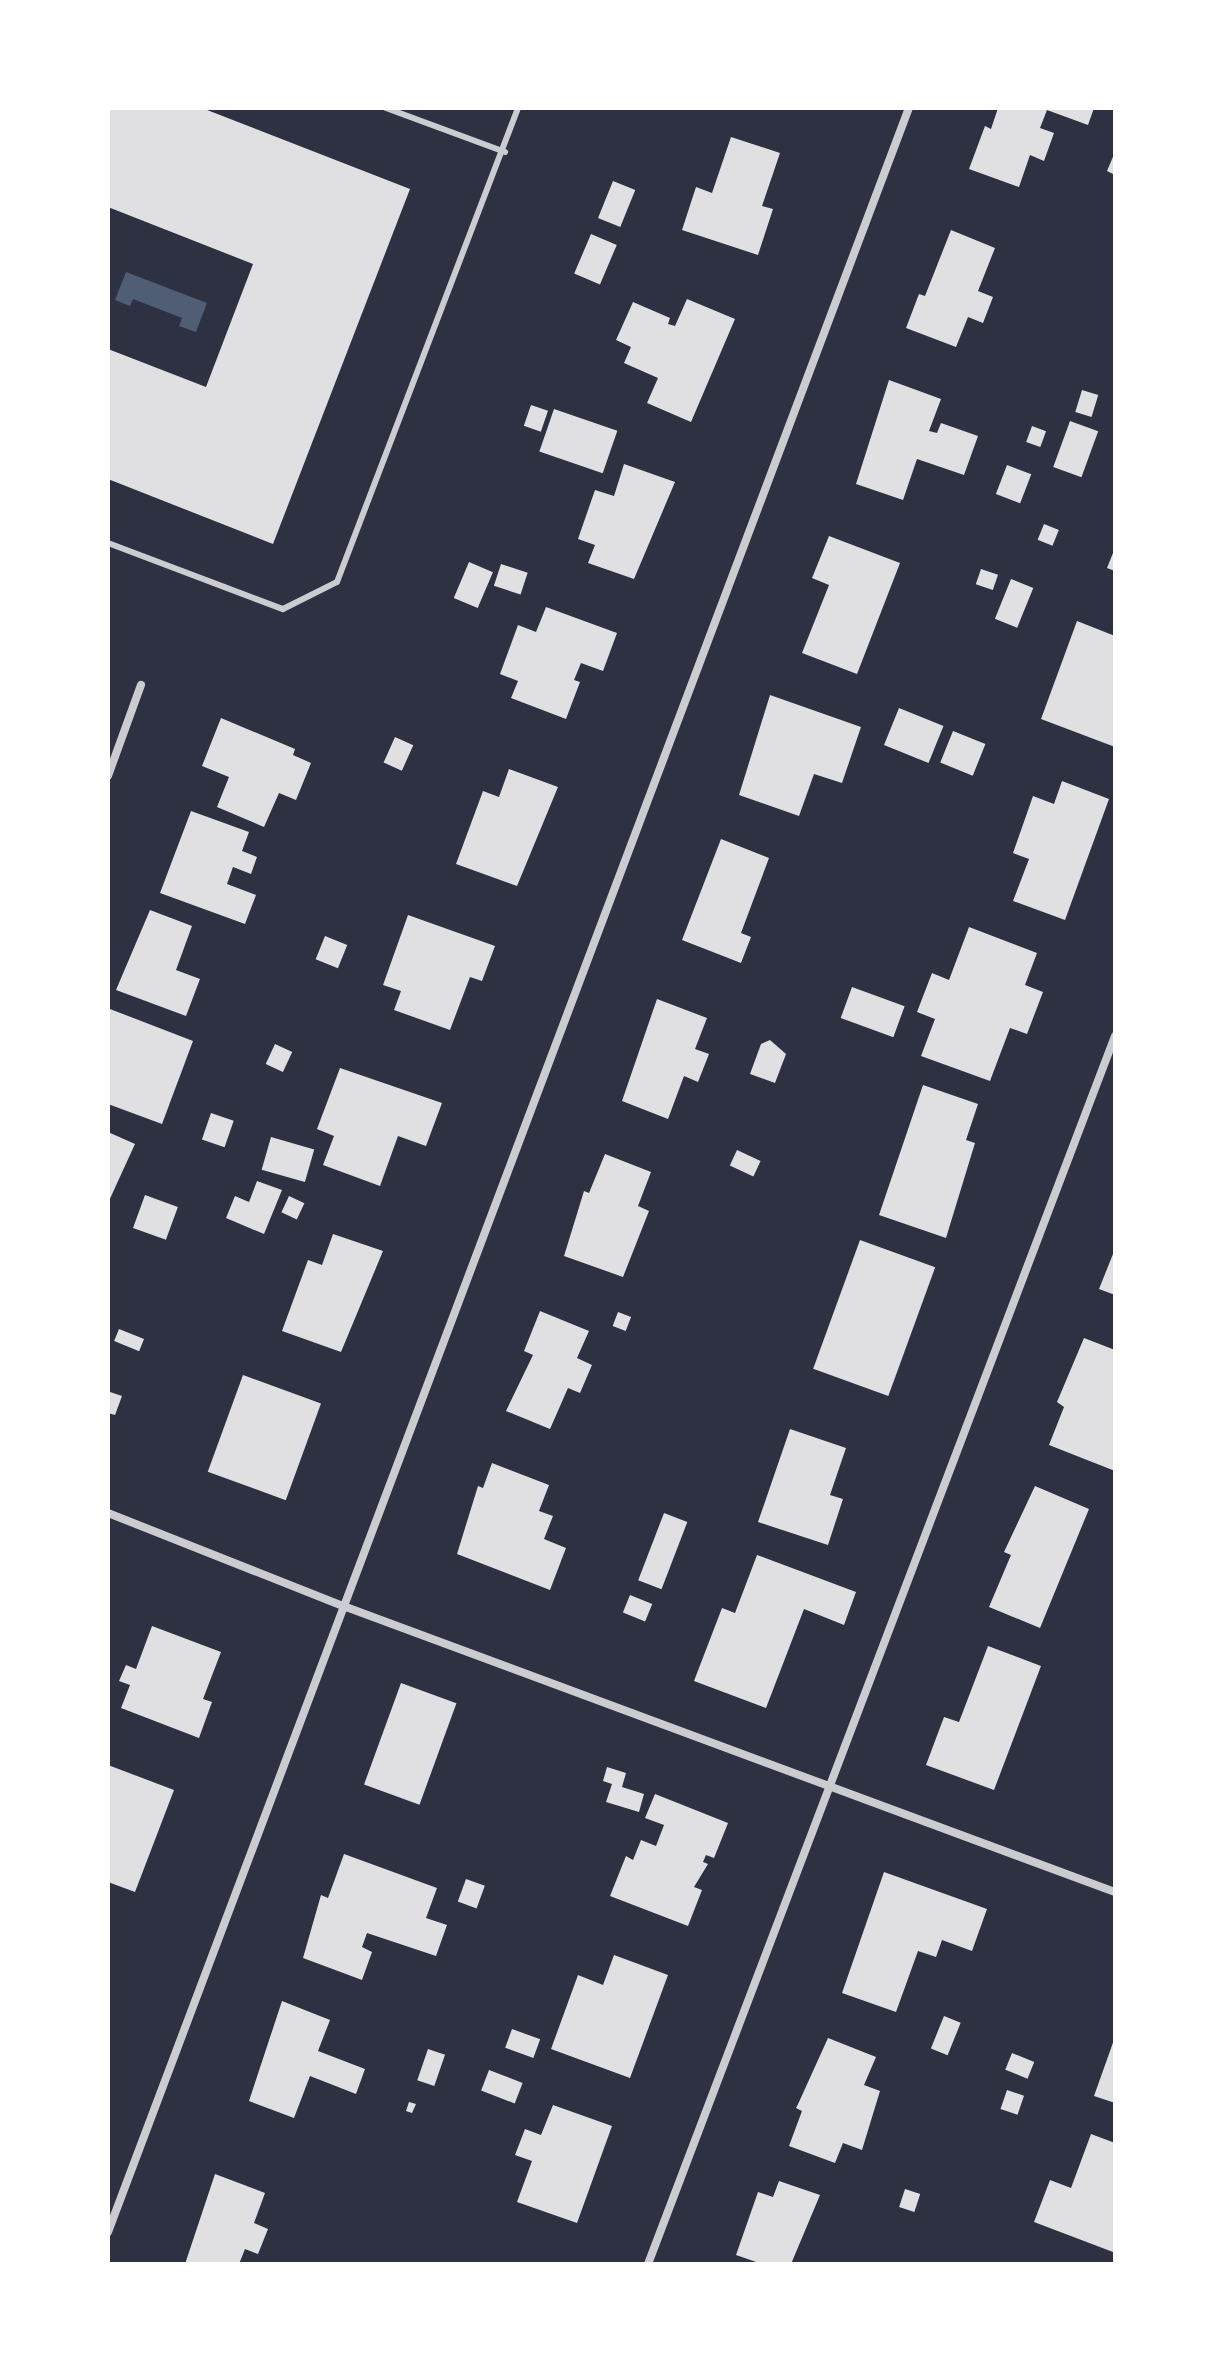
<!DOCTYPE html>
<html>
<head>
<meta charset="utf-8">
<style>
	body { margin:0 }
	#map { position:relative; width:1223px; height:2372px; overflow:hidden; background:#2d3142; font-family:"Titillium Web",sans-serif }
	div>[style] { position:absolute }
	[style*='--x'] { left:calc(var(--x)*1px); top:calc(var(--y)*1px); width:calc(var(--w)*1px); rotate:calc(var(--a)*1deg) }
	.water>* { inset:0; background:#4f5d75 }
	.building>* { inset:0; background:#e0e0e3; transform-origin:0 0 }
	.service>* { height:6px; margin:-3px; padding:0 3px; transform-origin:3px; border-radius:3px; background:#caccd0 }
	.minor>* { height:8px; margin:-4px; padding:0 4px; transform-origin:4px; border-radius:4px; background:#caccd0 }
	span { translate:-50% -50%; white-space:nowrap; text-align:center; line-height:1.15; -webkit-text-stroke:6px #fff; paint-order:stroke }
	.frame { position:absolute; inset:0; border:110px solid #fff; pointer-events:none }
</style>
</head>
<body>
<div id="map">
	<div class="water">
		<div style="clip-path:polygon(126px 272px,207px 303px,196px 332px,179px 326px,182px 318px,133px 299px,130px 306px,115px 300px)"></div>
	</div>
	<div class="building">
		<div style="clip-path:polygon(108px 108px,202px 108px,410px 189px,273px 544px,108px 479px,108px 349px,206px 387px,253px 264px,108px 207px)"></div>
		<div style="clip-path:polygon(998px 108px,1094px 108px,1088px 125px,1047px 110px,1040px 128px,1054px 133px,1044px 161px,1030px 155px,1019px 187px,969px 169px,985px 126px,991px 129px)"></div>
		<div style="clip-path:polygon(731px 137px,780px 153px,762px 206px,773px 209px,758px 255px,682px 230px,696px 187px,712px 193px)"></div>
		<div style="clip-path:polygon(1115px 152px,1115px 175px,1107px 171px)"></div>
		<div style="left:613px;top:181px;width:24px;height:40px;rotate:22deg"></div>
		<div style="clip-path:polygon(951px 230px,995px 248px,978px 291px,993px 297px,983px 323px,968px 317px,956px 347px,906px 328px,919px 294px,925px 296px)"></div>
		<div style="left:591px;top:234px;width:28px;height:43px;rotate:23deg"></div>
		<div style="clip-path:polygon(687px 299px,735px 319px,691px 422px,647px 403px,658px 378px,624px 363px,631px 347px,616px 340px,633px 302px,670px 318px,668px 324px,675px 326px)"></div>
		<div style="clip-path:polygon(889px 380px,941px 399px,929px 431px,937px 433px,941px 423px,978px 436px,964px 475px,917px 459px,903px 500px,856px 484px)"></div>
		<div style="left:1082px;top:390px;width:17px;height:23px;rotate:17deg"></div>
		<div style="left:531px;top:405px;width:18px;height:22px;rotate:19deg"></div>
		<div style="left:554px;top:409px;width:67px;height:45px;rotate:19deg"></div>
		<div style="left:1070px;top:421px;width:30px;height:49px;rotate:20deg"></div>
		<div style="left:1032px;top:426px;width:15px;height:17px;rotate:20deg"></div>
		<div style="clip-path:polygon(624px 464px,675px 482px,634px 579px,588px 563px,595px 545px,578px 539px,595px 490px,614px 496px)"></div>
		<div style="left:1007px;top:465px;width:26px;height:31px;rotate:21deg"></div>
		<div style="left:1044px;top:524px;width:16px;height:17px;rotate:22deg"></div>
		<div style="clip-path:polygon(829px 536px,900px 563px,857px 674px,802px 653px,829px 585px,812px 578px)"></div>
		<div style="clip-path:polygon(1115px 548px,1115px 571px,1107px 568px)"></div>
		<div style="left:469px;top:562px;width:26px;height:39px;rotate:23deg"></div>
		<div style="left:501px;top:564px;width:28px;height:23px;rotate:18deg"></div>
		<div style="left:981px;top:569px;width:18px;height:16px;rotate:19deg"></div>
		<div style="left:1011px;top:579px;width:24px;height:43px;rotate:22deg"></div>
		<div style="clip-path:polygon(546px 607px,617px 633px,603px 671px,581px 663px,574px 680px,580px 682px,566px 719px,511px 698px,518px 681px,500px 674px,518px 625px,536px 632px)"></div>
		<div style="clip-path:polygon(1077px 621px,1115px 636px,1115px 747px,1041px 719px)"></div>
		<div style="clip-path:polygon(770px 695px,861px 727px,842px 783px,814px 774px,799px 816px,739px 795px)"></div>
		<div style="left:899px;top:708px;width:48px;height:40px;rotate:22deg"></div>
		<div style="clip-path:polygon(221px 718px,295px 749px,293px 755px,311px 763px,296px 800px,279px 793px,264px 827px,217px 807px,229px 777px,202px 766px)"></div>
		<div style="left:953px;top:731px;width:35px;height:34px;rotate:22deg"></div>
		<div style="left:395px;top:737px;width:20px;height:28px;rotate:24deg"></div>
		<div style="clip-path:polygon(509px 769px,558px 787px,517px 886px,456px 864px,483px 791px,499px 797px)"></div>
		<div style="clip-path:polygon(1062px 781px,1109px 799px,1065px 920px,1013px 901px,1029px 859px,1013px 853px,1033px 796px,1054px 804px)"></div>
		<div style="clip-path:polygon(191px 811px,249px 832px,242px 851px,257px 857px,251px 874px,233px 867px,227px 884px,256px 895px,245px 924px,160px 893px)"></div>
		<div style="clip-path:polygon(721px 839px,769px 858px,741px 933px,751px 937px,741px 963px,682px 940px)"></div>
		<div style="clip-path:polygon(150px 910px,192px 926px,176px 970px,200px 979px,186px 1016px,116px 990px)"></div>
		<div style="clip-path:polygon(408px 915px,495px 946px,482px 981px,470px 977px,450px 1030px,394px 1010px,401px 991px,383px 985px)"></div>
		<div style="clip-path:polygon(969px 927px,1037px 953px,1025px 985px,1043px 992px,1027px 1034px,1010px 1028px,990px 1081px,921px 1056px,935px 1019px,917px 1012px,932px 973px,949px 980px)"></div>
		<div style="left:325px;top:936px;width:24px;height:25px;rotate:22deg"></div>
		<div style="left:852px;top:987px;width:56px;height:33px;rotate:20deg"></div>
		<div style="clip-path:polygon(657px 999px,707px 1018px,695px 1049px,709px 1054px,698px 1082px,684px 1076px,668px 1119px,622px 1101px)"></div>
		<div style="clip-path:polygon(110px 1009px,193px 1041px,162px 1124px,108px 1104px)"></div>
		<div style="clip-path:polygon(770px 1040px,786px 1054px,775px 1083px,750px 1074px,761px 1044px)"></div>
		<div style="left:275px;top:1044px;width:19px;height:22px;rotate:25deg"></div>
		<div style="clip-path:polygon(340px 1068px,442px 1103px,426px 1146px,398px 1136px,380px 1186px,323px 1165px,334px 1136px,317px 1129px)"></div>
		<div style="clip-path:polygon(923px 1085px,978px 1104px,966px 1140px,975px 1143px,946px 1238px,879px 1215px)"></div>
		<div style="left:211px;top:1113px;width:24px;height:28px;rotate:19deg"></div>
		<div style="clip-path:polygon(108px 1132px,135px 1144px,108px 1203px)"></div>
		<div style="left:271px;top:1137px;width:45px;height:34px;rotate:16deg"></div>
		<div style="left:737px;top:1150px;width:26px;height:17px;rotate:25deg"></div>
		<div style="clip-path:polygon(605px 1154px,651px 1172px,638px 1206px,649px 1211px,623px 1277px,564px 1256px,584px 1191px,589px 1193px)"></div>
		<div style="clip-path:polygon(257px 1181px,282px 1190px,264px 1234px,226px 1218px,235px 1196px,249px 1202px)"></div>
		<div style="left:145px;top:1195px;width:35px;height:35px;rotate:20deg"></div>
		<div style="left:289px;top:1196px;width:17px;height:18px;rotate:25deg"></div>
		<div style="clip-path:polygon(333px 1234px,383px 1251px,341px 1352px,282px 1331px,308px 1260px,322px 1265px)"></div>
		<div style="left:860px;top:1240px;width:80px;height:137px;rotate:20deg"></div>
		<div style="clip-path:polygon(1115px 1249px,1115px 1295px,1099px 1289px)"></div>
		<div style="clip-path:polygon(540px 1311px,589px 1331px,577px 1358px,592px 1365px,580px 1393px,568px 1388px,550px 1429px,506px 1411px,533px 1355px,524px 1351px)"></div>
		<div style="left:618px;top:1312px;width:14px;height:15px;rotate:21deg"></div>
		<div style="left:119px;top:1329px;width:27px;height:13px;rotate:22deg"></div>
		<div style="clip-path:polygon(1084px 1338px,1115px 1350px,1115px 1471px,1049px 1445px,1064px 1407px,1057px 1402px)"></div>
		<div style="left:243px;top:1375px;width:83px;height:103px;rotate:20deg"></div>
		<div style="clip-path:polygon(110px 1392px,122px 1396px,115px 1415px,108px 1413px)"></div>
		<div style="clip-path:polygon(790px 1429px,846px 1448px,830px 1495px,843px 1499px,828px 1545px,758px 1522px)"></div>
		<div style="clip-path:polygon(492px 1463px,549px 1485px,539px 1511px,553px 1516px,544px 1539px,566px 1548px,550px 1590px,457px 1554px,478px 1486px,483px 1488px)"></div>
		<div style="clip-path:polygon(1035px 1486px,1089px 1509px,1040px 1628px,989px 1607px,1011px 1555px,1004px 1552px)"></div>
		<div style="left:664px;top:1513px;width:25px;height:72px;rotate:21deg"></div>
		<div style="clip-path:polygon(757px 1555px,856px 1592px,844px 1625px,804px 1609px,766px 1708px,694px 1681px,722px 1608px,735px 1613px)"></div>
		<div style="left:630px;top:1595px;width:24px;height:19px;rotate:22deg"></div>
		<div style="clip-path:polygon(152px 1626px,221px 1652px,203px 1699px,212px 1702px,199px 1738px,121px 1708px,130px 1685px,119px 1681px,126px 1665px,136px 1669px)"></div>
		<div style="clip-path:polygon(988px 1646px,1041px 1666px,994px 1790px,926px 1765px,944px 1717px,959px 1722px)"></div>
		<div style="left:401px;top:1683px;width:59px;height:108px;rotate:20deg"></div>
		<div style="clip-path:polygon(108px 1765px,174px 1790px,135px 1892px,108px 1882px)"></div>
		<div style="clip-path:polygon(607px 1767px,626px 1773px,622px 1787px,644px 1794px,639px 1812px,606px 1802px,612px 1784px,603px 1781px)"></div>
		<div style="clip-path:polygon(655px 1794px,728px 1823px,714px 1858px,706px 1855px,703px 1862px,708px 1864px,694px 1887px,702px 1890px,688px 1926px,610px 1896px,626px 1856px,633px 1860px,641px 1840px,656px 1846px,664px 1825px,645px 1818px)"></div>
		<div style="clip-path:polygon(344px 1854px,437px 1888px,426px 1918px,447px 1925px,436px 1956px,367px 1933px,362px 1947px,372px 1952px,362px 1980px,303px 1958px,321px 1895px,328px 1898px)"></div>
		<div style="clip-path:polygon(884px 1872px,987px 1909px,972px 1951px,942px 1940px,936px 1957px,918px 1951px,896px 2012px,842px 1993px)"></div>
		<div style="left:466px;top:1879px;width:20px;height:24px;rotate:20deg"></div>
		<div style="clip-path:polygon(614px 1955px,668px 1975px,630px 2078px,551px 2049px,578px 1975px,603px 1985px)"></div>
		<div style="clip-path:polygon(282px 2001px,330px 2020px,318px 2051px,365px 2069px,356px 2094px,310px 2076px,294px 2118px,249px 2101px)"></div>
		<div style="left:944px;top:2016px;width:18px;height:35px;rotate:22deg"></div>
		<div style="left:512px;top:2029px;width:30px;height:20px;rotate:20deg"></div>
		<div style="clip-path:polygon(1115px 2037px,1115px 2103px,1094px 2096px)"></div>
		<div style="clip-path:polygon(828px 2038px,876px 2057px,864px 2085px,880px 2091px,862px 2150px,843px 2143px,835px 2163px,789px 2146px,802px 2111px,796px 2108px,799px 2102px)"></div>
		<div style="left:428px;top:2049px;width:18px;height:33px;rotate:19deg"></div>
		<div style="left:1012px;top:2053px;width:24px;height:18px;rotate:22deg"></div>
		<div style="left:489px;top:2070px;width:36px;height:22px;rotate:21deg"></div>
		<div style="left:1007px;top:2090px;width:18px;height:20px;rotate:19deg"></div>
		<div style="clip-path:polygon(409px 2102px,416px 2104px,412px 2113px,406px 2111px)"></div>
		<div style="clip-path:polygon(553px 2105px,612px 2126px,577px 2223px,517px 2202px,532px 2161px,515px 2155px,525px 2129px,541px 2135px)"></div>
		<div style="clip-path:polygon(1091px 2134px,1115px 2143px,1113px 2252px,1034px 2222px,1050px 2180px,1071px 2188px)"></div>
		<div style="clip-path:polygon(215px 2174px,265px 2193px,254px 2223px,268px 2229px,258px 2254px,245px 2249px,239px 2264px,185px 2264px)"></div>
		<div style="clip-path:polygon(779px 2181px,820px 2195px,791px 2264px,762px 2264px,736px 2255px,758px 2192px,773px 2197px)"></div>
		<div style="left:905px;top:2189px;width:16px;height:19px;rotate:18deg"></div>
	</div>
	<div class="service">
		<div style="--x:386;--y:108;--w:127;--a:20.3"></div>
		<div style="--x:108;--y:543;--w:187;--a:20.7"></div>
		<div style="--x:283;--y:609;--w:60;--a:-26.6"></div>
		<div style="--x:337;--y:582;--w:507;--a:-69.1"></div>
	</div>
	<div class="minor">
		<div style="--x:108;--y:776;--w:97;--a:-70.1"></div>
		<div style="--x:108;--y:1513;--w:256;--a:21.6"></div>
		<div style="--x:346;--y:1607;--w:820;--a:20.34"></div>
		<div style="--x:108;--y:2232;--w:2270;--a:-69.34"></div>
		<div style="--x:648;--y:2264;--w:1314;--a:-69.18"></div>
	</div>
	<div class="frame"></div>
</div>
</body>
</html>
